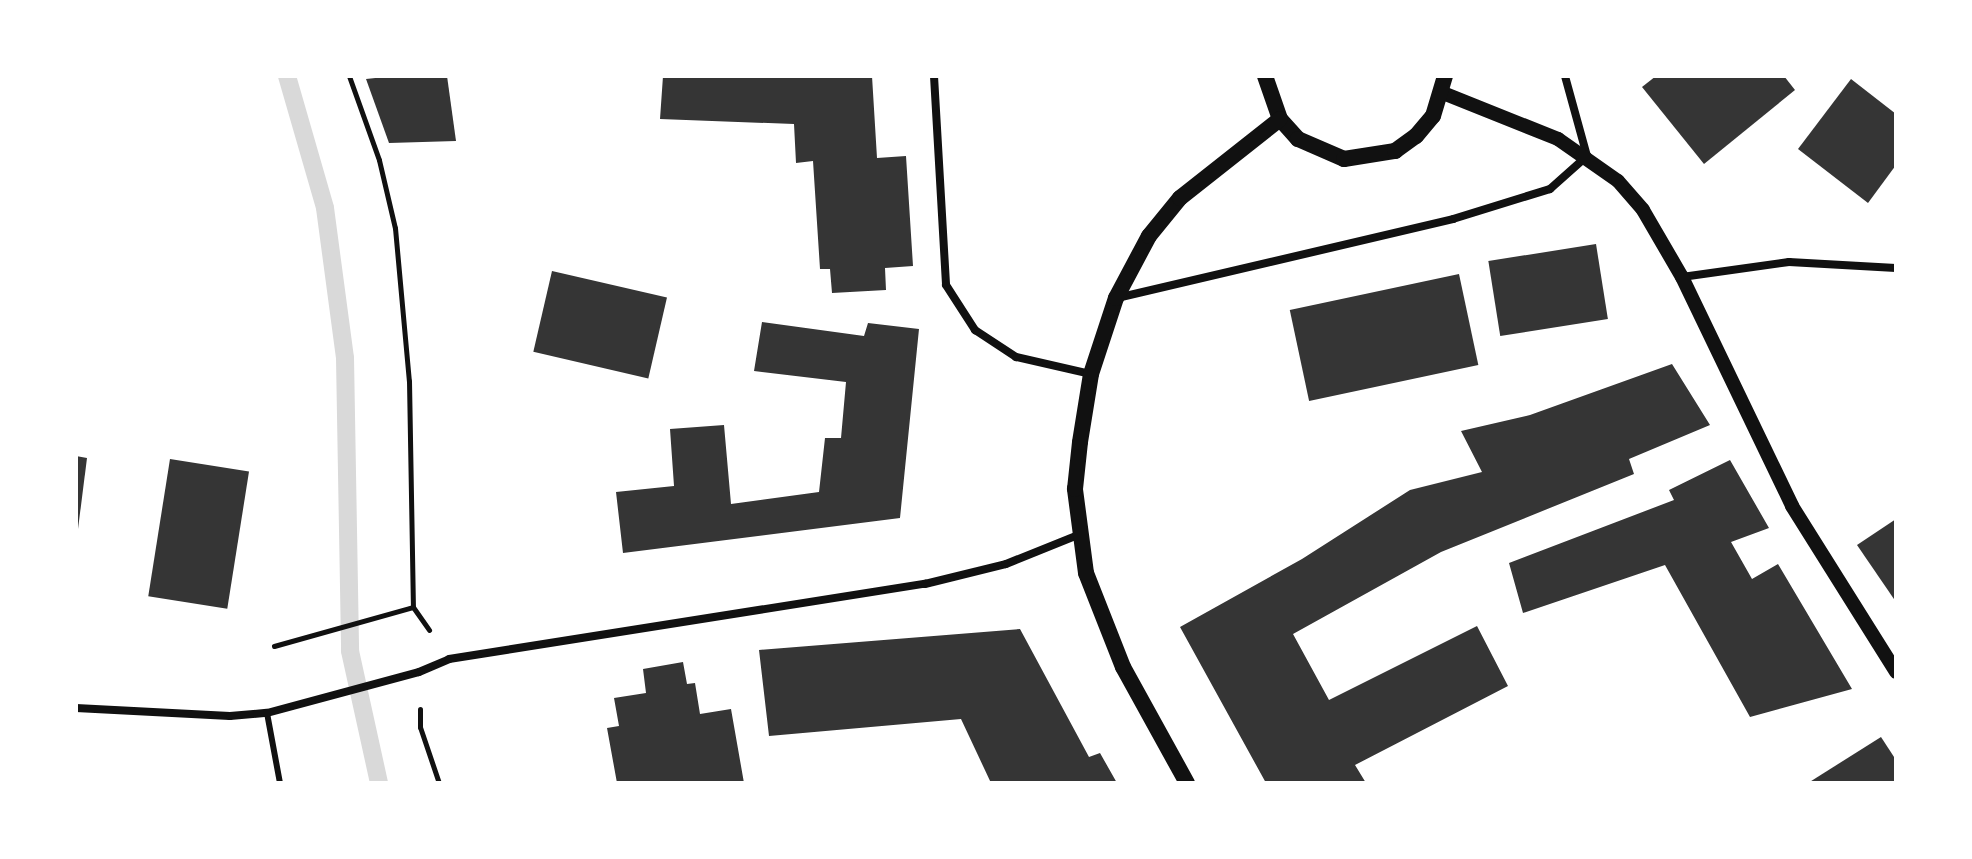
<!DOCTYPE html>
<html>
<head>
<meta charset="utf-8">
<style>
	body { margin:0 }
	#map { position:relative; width:1972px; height:859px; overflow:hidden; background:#fff; font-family:"Public Sans",sans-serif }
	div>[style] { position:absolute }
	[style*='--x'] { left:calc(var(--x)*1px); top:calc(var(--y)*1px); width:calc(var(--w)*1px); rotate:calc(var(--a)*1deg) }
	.stream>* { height:18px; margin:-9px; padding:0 9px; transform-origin:9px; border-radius:9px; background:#d9d9d9 }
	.building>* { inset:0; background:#353535; transform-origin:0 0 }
	.path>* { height:5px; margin:-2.5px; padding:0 2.5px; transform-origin:2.5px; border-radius:2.5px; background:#111 }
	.service>* { height:6px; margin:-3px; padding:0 3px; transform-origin:3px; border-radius:3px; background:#111 }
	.minor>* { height:8px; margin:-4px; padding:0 4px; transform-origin:4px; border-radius:4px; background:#111 }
	.tertiary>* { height:14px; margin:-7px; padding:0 7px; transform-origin:7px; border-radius:7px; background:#111 }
	.secondary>* { height:16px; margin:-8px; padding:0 8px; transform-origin:8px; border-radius:8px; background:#111 }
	span { translate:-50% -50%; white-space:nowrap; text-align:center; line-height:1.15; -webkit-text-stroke:8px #fff; paint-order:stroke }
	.frame { position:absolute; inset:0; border:78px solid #fff; pointer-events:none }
</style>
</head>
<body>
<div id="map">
	<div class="stream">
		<div style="--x:287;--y:76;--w:137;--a:73.9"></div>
		<div style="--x:325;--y:208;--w:151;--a:82.4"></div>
		<div style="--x:345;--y:358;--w:293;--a:89"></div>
		<div style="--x:350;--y:651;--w:135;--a:77.6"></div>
	</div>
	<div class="building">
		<div style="clip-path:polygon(394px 76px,447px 76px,456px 141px,389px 143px,366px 79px)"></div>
		<div style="clip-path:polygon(663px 76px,872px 76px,877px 158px,906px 156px,913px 266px,885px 268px,886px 290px,832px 293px,830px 269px,820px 269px,813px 161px,796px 163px,794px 124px,660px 119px)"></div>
		<div style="clip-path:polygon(1656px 76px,1784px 76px,1795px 90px,1704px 164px,1642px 87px)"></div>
		<div style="clip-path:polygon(1851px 79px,1896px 114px,1896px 165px,1868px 203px,1798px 149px)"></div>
		<div style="left:1596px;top:244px;width:76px;height:109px;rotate:81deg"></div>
		<div style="left:552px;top:271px;width:118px;height:83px;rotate:13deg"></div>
		<div style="left:1459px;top:274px;width:93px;height:173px;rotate:78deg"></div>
		<div style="clip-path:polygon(762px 322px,864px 336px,868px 323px,919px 329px,900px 518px,623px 553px,616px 492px,674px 486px,670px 429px,724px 425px,731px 504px,819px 492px,825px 438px,841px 438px,846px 382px,754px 371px)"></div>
		<div style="clip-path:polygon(1672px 364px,1710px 425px,1629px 459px,1634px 474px,1441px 552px,1293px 634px,1329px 700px,1477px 626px,1508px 686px,1355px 765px,1366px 783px,1266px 783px,1180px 627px,1302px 559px,1410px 490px,1482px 472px,1461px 431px,1530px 415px)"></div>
		<div style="clip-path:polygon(76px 456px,87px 458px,78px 529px,76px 529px)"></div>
		<div style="left:170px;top:459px;width:80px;height:139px;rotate:9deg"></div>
		<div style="clip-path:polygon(1730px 460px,1769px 528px,1731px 542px,1752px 579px,1778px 564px,1852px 689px,1750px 717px,1665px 565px,1523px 613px,1509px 563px,1674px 500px,1669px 490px)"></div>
		<div style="clip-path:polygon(1896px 519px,1896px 602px,1857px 545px)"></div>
		<div style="clip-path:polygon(1020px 629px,1089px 757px,1100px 753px,1117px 783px,991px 783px,961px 719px,769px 736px,759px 650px)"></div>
		<div style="clip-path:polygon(683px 662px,687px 684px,695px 683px,700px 714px,731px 709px,744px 783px,617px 783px,607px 728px,619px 726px,614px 698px,646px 693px,643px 669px)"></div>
		<div style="clip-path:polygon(1881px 737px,1896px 760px,1896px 783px,1808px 783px)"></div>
	</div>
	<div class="path">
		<div style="--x:349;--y:76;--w:89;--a:70.3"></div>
		<div style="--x:379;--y:160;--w:70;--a:76.8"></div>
		<div style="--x:395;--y:228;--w:154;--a:84.8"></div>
		<div style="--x:409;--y:381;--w:226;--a:89"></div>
		<div style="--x:413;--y:607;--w:28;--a:55"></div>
		<div style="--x:274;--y:646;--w:144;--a:-15.7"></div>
		<div style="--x:420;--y:709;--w:18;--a:90"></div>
		<div style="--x:420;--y:727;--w:59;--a:71.3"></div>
	</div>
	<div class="service">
		<div style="--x:267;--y:713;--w:71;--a:79.5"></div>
	</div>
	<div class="minor">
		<div style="--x:934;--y:76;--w:209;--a:86.7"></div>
		<div style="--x:946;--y:285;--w:54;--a:57.2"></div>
		<div style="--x:975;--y:330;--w:49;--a:33.4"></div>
		<div style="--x:1016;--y:357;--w:76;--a:12.9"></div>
		<div style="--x:1682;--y:277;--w:108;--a:-8"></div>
		<div style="--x:1789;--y:262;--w:107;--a:3.2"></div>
		<div style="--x:1117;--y:298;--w:345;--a:-13.2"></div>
		<div style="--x:1453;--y:219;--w:102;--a:-17.2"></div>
		<div style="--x:1550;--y:189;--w:50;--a:-41.7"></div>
		<div style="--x:1587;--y:156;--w:83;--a:-105.4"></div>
		<div style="--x:76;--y:708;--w:154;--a:3"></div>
		<div style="--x:230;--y:716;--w:37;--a:-5"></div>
		<div style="--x:267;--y:713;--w:157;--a:-15.1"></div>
		<div style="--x:419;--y:672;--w:33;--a:-23"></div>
		<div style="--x:449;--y:659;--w:482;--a:-9"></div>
		<div style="--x:925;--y:584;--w:83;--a:-13.9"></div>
		<div style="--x:1006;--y:564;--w:78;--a:-21.9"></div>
	</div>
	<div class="tertiary">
		<div style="--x:1443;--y:93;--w:124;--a:21.8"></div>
		<div style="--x:1558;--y:139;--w:73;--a:35"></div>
		<div style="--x:1618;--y:181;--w:38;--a:49"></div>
		<div style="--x:1643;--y:210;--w:78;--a:59.8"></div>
		<div style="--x:1682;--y:277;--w:254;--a:64.3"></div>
		<div style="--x:1792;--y:506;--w:196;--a:57.9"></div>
	</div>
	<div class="secondary">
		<div style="--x:1265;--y:76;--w:46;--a:70.8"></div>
		<div style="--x:1280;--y:119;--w:27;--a:48"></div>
		<div style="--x:1298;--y:139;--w:50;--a:23.5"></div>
		<div style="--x:1344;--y:159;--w:52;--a:-8.9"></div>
		<div style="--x:1395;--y:151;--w:26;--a:-36"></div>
		<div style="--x:1416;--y:136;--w:26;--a:-50"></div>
		<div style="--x:1433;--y:116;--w:42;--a:-73.3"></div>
		<div style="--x:1187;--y:783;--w:132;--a:-118.9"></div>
		<div style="--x:1123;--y:667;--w:101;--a:-111.5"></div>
		<div style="--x:1086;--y:573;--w:85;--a:-97.5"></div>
		<div style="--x:1075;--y:489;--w:47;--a:-83.9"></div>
		<div style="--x:1080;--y:442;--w:69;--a:-80.8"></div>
		<div style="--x:1091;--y:374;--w:80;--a:-71.8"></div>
		<div style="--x:1116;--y:298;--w:70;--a:-62"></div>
		<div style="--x:1149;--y:236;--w:49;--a:-50.8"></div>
		<div style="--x:1180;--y:198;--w:127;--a:-38.3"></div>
	</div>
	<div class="frame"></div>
</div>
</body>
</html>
